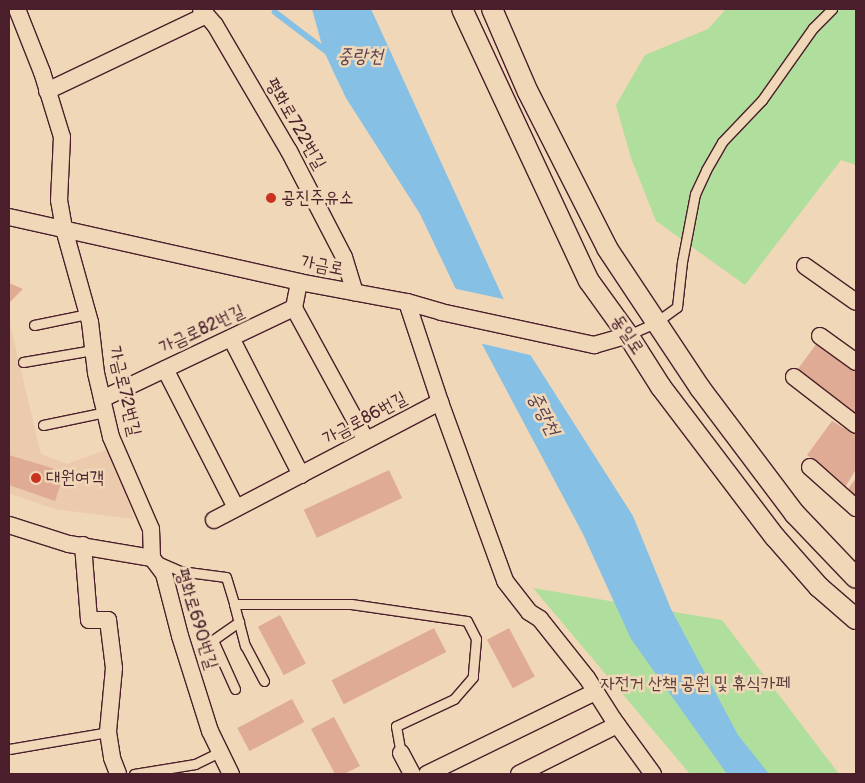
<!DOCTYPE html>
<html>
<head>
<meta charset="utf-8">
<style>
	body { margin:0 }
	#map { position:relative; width:865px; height:783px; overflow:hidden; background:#f0d7b8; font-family:Pangolin,"Poor Story",sans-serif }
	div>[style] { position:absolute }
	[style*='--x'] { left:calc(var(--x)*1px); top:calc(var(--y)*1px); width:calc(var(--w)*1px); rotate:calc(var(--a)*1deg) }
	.built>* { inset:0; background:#ebcaad }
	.green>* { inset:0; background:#b0de9d }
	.water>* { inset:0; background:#86c0e5 }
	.pier>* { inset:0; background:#f0d7b8 }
	.stream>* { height:5.5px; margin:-2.75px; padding:0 2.75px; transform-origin:2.75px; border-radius:2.75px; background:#86c0e5 }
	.building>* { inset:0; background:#e0ab94; transform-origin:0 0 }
	.roads { filter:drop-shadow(1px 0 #4a1f2b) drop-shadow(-1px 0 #4a1f2b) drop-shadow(0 1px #4a1f2b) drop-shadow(0 -1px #4a1f2b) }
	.service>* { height:9px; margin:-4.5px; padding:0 4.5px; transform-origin:4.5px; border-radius:4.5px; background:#f0d7b8 }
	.minor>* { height:16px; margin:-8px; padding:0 8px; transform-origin:8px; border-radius:8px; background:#f0d7b8 }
	.tertiary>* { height:20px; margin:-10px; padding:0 10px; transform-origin:10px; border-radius:10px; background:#f0d7b8 }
	.dots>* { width:14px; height:14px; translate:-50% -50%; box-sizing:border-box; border:2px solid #f0d7b8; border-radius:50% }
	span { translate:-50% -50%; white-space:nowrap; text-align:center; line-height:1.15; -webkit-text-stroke:5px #f0d7b8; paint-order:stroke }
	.street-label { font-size:18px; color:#4a1f2b }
	.poi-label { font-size:18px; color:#4a1f2b }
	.left { translate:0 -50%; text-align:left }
	.park-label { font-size:18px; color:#593c3c }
	.water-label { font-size:19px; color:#563f50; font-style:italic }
	.frame { position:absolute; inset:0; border:10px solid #4a1f2b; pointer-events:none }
</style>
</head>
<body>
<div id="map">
	<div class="built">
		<div style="clip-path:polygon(9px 320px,41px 454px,67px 464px,110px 448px,134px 519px,54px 509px,9px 493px)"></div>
	</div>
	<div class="green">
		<div style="clip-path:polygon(726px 9px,856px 9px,856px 165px,841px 160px,745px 285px,656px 221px,631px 158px,616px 105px,645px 55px,708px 29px)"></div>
		<div style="clip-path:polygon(533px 588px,722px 620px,839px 774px,690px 774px)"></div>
	</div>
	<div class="water">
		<div style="clip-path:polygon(312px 9px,371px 9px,526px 348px,633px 516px,671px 609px,738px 735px,769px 774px,727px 774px,631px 639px,583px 534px,483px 346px,420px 214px,346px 98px,334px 73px,323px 49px)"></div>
	</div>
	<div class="pier">
		<div style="clip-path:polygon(452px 288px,508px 300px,534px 356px,479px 343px)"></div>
	</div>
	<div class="stream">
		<div style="--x:275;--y:12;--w:68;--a:37.2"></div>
	</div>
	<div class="building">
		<div style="clip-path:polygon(9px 283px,23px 289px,9px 303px)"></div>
		<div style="clip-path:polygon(817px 343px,856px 368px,856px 423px,795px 373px)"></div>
		<div style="clip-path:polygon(832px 421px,856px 435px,856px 469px,846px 486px,807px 455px)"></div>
		<div style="clip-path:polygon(9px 455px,65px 472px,55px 501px,9px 485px)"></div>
		<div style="left:389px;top:470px;width:31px;height:94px;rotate:65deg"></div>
		<div style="clip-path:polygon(856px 478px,856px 497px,848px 489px)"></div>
		<div style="left:280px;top:615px;width:55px;height:25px;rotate:62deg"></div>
		<div style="left:434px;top:628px;width:27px;height:115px;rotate:63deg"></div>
		<div style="left:509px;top:628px;width:55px;height:25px;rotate:62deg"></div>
		<div style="left:292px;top:699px;width:26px;height:62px;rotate:62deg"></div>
		<div style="clip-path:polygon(334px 717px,360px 766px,344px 774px,335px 774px,311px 729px)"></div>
	</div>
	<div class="roads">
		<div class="service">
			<div style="--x:34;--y:325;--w:54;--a:-11.7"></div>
			<div style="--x:628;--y:335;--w:30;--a:-24"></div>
			<div style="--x:655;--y:323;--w:27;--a:-36"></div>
			<div style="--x:677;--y:307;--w:45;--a:-83.7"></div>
			<div style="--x:682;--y:262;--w:69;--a:-79.2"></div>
			<div style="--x:695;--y:194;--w:26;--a:-65"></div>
			<div style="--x:706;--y:170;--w:32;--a:-60"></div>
			<div style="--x:722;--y:142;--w:58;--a:-46.4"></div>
			<div style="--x:762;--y:100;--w:88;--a:-54.7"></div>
			<div style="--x:813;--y:28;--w:27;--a:-45"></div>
			<div style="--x:23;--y:362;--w:71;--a:-9.7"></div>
			<div style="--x:43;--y:425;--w:63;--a:-11.8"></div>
			<div style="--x:157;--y:561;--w:25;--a:23"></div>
			<div style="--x:180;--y:571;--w:46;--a:7.4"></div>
			<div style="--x:226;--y:577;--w:28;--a:73"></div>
			<div style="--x:264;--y:681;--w:40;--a:-118"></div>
			<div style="--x:245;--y:646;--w:43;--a:-104.7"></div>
			<div style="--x:234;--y:604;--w:117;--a:0"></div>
			<div style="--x:351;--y:604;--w:117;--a:8.3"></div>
			<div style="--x:467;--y:621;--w:20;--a:63"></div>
			<div style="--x:476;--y:639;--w:38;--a:95"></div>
			<div style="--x:473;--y:677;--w:29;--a:131"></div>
			<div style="--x:454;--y:699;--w:64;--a:155"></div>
			<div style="--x:396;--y:726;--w:27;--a:80"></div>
			<div style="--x:235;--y:689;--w:54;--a:-114.2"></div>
			<div style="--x:213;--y:640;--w:32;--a:-35"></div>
			<div style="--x:9;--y:749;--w:100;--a:-9.7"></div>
			<div style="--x:134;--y:774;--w:62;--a:-9.3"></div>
			<div style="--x:195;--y:764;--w:28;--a:-26"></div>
		</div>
		<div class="minor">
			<div style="--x:17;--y:9;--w:68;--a:68.4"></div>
			<div style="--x:42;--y:72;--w:68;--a:72.9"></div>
			<div style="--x:62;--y:137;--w:63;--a:92.7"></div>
			<div style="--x:59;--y:200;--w:29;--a:80"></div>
			<div style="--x:64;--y:229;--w:97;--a:74.4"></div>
			<div style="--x:90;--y:322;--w:51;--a:83.3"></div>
			<div style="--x:96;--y:373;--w:66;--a:76.8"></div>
			<div style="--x:111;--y:437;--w:100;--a:66.5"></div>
			<div style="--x:151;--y:529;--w:29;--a:88"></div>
			<div style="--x:201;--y:9;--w:21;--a:49"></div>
			<div style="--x:215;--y:25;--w:146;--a:59.6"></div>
			<div style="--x:289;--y:151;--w:119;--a:62.6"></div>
			<div style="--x:344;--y:257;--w:37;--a:73"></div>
			<div style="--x:47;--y:91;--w:176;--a:-25.5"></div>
			<div style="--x:9;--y:217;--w:297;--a:12.6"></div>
			<div style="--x:299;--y:282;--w:110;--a:10.5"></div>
			<div style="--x:407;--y:302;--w:35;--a:16"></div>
			<div style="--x:441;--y:312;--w:157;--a:12.2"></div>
			<div style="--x:594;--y:345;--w:35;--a:-16"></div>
			<div style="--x:805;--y:266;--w:62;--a:35.2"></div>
			<div style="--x:294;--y:308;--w:150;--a:61.4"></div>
			<div style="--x:820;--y:336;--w:44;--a:35.8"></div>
			<div style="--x:231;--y:338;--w:154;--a:62.9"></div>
			<div style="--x:165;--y:369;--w:156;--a:62.9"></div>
			<div style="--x:794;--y:377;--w:78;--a:37.7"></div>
			<div style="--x:102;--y:399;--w:212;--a:-25.4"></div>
			<div style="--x:294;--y:308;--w:26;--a:-79"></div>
			<div style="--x:440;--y:402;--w:190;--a:70"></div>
			<div style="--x:505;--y:581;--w:39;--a:52"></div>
			<div style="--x:529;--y:612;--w:13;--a:32"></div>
			<div style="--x:540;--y:619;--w:75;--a:51.5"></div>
			<div style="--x:587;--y:678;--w:49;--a:57.6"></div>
			<div style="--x:613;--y:719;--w:68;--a:54"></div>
			<div style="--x:810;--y:467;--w:62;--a:41.7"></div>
			<div style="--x:214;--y:520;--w:255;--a:-27.6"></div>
			<div style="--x:440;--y:402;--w:105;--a:-108.3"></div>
			<div style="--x:9;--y:525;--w:63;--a:17.6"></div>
			<div style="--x:69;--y:544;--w:84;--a:9.6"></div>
			<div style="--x:152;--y:558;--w:20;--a:53"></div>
			<div style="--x:164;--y:574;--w:64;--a:75.5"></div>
			<div style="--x:180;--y:636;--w:100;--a:72.5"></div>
			<div style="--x:210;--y:731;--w:48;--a:64"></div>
			<div style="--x:83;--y:545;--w:75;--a:85.4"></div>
			<div style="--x:89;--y:620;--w:19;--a:0"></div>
			<div style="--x:108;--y:620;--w:48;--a:82.9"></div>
			<div style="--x:114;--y:668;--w:64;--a:95.4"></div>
			<div style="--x:108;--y:732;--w:26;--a:81"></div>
			<div style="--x:112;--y:758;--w:17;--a:69"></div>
			<div style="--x:401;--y:753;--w:24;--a:62"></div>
			<div style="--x:427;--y:774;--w:187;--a:-26"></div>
			<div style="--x:519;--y:774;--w:110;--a:-26.6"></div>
		</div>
		<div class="tertiary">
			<div style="--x:462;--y:9;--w:300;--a:65"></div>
			<div style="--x:589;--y:281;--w:67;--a:54.2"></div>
			<div style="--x:628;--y:335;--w:62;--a:57.6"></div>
			<div style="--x:661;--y:387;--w:188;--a:52.8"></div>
			<div style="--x:775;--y:537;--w:67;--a:48.7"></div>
			<div style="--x:819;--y:587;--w:49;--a:40.9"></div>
			<div style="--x:492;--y:9;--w:90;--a:66.6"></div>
			<div style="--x:528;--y:92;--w:175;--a:63.1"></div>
			<div style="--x:607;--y:248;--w:168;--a:56.4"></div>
			<div style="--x:700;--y:388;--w:158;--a:53"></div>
			<div style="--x:795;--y:514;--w:88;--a:46.4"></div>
		</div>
	</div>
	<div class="dots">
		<div style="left:271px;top:198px;background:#c8321e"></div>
		<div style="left:36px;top:478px;background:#c8321e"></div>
	</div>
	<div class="street-label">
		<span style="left:295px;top:124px;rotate:60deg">평화로722번길</span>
		<span style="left:322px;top:266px;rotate:11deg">가금로</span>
		<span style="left:202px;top:330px;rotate:-25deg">가금로82번길</span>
		<span style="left:627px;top:335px;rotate:56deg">동일로</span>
		<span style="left:124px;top:391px;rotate:77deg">가금로72번길</span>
		<span style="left:365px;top:419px;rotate:-28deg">가금로86번길</span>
		<span style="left:196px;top:619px;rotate:73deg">평화로690번길</span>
	</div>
	<div class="poi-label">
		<span class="left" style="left:281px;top:198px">공진주유소</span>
		<span class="left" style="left:46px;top:478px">대원여객</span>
	</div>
	<div class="park-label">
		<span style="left:695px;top:684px">자전거 산책 공원 및 휴식카페</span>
	</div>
	<div class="water-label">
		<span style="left:360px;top:57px">중랑천</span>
		<span style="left:543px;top:414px;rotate:63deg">중랑천</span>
	</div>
	<div class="frame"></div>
</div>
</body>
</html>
